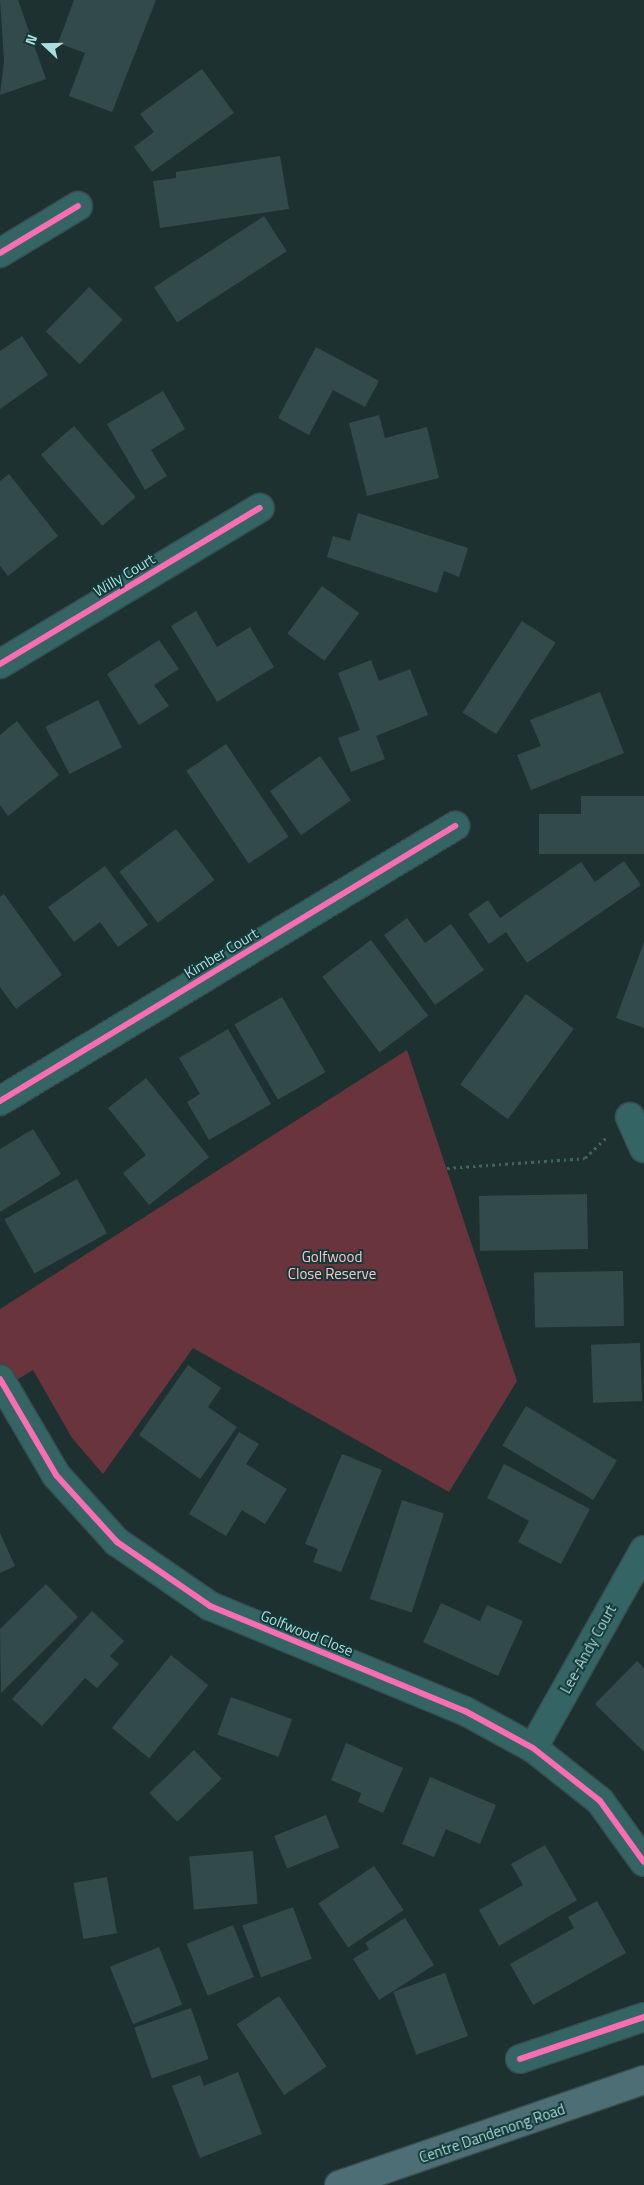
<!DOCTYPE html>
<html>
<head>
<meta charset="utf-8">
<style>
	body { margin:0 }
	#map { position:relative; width:644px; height:2185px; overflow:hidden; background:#1c3130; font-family:"Titillium Web",sans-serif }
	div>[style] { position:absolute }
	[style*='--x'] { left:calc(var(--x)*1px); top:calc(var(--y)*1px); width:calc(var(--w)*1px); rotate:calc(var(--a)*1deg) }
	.green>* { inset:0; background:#69343b }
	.building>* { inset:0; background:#324b4a; transform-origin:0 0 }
	.path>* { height:3px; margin-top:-1.5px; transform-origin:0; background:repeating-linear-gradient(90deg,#416463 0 2.5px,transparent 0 6.5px) }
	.roads { filter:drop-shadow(1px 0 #384c4c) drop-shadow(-1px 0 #384c4c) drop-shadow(0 1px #384c4c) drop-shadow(0 -1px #384c4c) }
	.minor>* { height:28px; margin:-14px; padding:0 14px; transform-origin:14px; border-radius:14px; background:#346464 }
	.major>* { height:28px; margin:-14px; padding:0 14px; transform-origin:14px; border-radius:14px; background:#4c6e74 }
	.cycleway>* { height:6px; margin:-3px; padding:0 3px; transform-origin:3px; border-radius:3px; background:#f96db3 }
	span { translate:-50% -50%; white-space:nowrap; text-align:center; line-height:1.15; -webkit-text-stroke:4px #143938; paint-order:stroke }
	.street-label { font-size:15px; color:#abdedc }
	.park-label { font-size:15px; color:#fdc1c5 }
	.north { position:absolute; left:20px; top:20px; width:50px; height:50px; -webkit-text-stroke:4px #143938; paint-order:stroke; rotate:291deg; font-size:14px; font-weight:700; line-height:20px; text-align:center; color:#abdedc }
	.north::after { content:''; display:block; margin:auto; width:18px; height:22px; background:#abdedc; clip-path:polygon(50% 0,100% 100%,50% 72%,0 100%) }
</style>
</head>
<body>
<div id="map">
	<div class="green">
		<div style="clip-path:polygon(407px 1050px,517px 1381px,449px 1492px,193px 1348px,103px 1474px,72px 1438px,33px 1370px,0 1390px,0 1309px)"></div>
	</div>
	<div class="building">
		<div style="clip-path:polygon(0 0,18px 0,46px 79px,0 95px,4px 61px)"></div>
		<div style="clip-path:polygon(74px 0,156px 0,112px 112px,69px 96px,85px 53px,58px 43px)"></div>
		<div style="clip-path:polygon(202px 69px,234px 113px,152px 172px,134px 147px,154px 132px,140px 114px)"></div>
		<div style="clip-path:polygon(280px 156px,289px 209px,160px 228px,153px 181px,176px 178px,176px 172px)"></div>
		<div style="left:264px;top:216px;width:42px;height:131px;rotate:57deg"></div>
		<div style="left:89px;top:287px;width:47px;height:62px;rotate:44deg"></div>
		<div style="clip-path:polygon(22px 336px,48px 375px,0 409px,0 351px)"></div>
		<div style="clip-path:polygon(316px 347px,379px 381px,365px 407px,333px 390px,309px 435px,278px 418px)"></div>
		<div style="clip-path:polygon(163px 391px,185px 429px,151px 450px,167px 476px,145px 490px,107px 424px)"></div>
		<div style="clip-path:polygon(379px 415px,385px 438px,427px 427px,439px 478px,367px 496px,349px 423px)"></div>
		<div style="left:74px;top:426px;width:94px;height:44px;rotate:49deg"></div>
		<div style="clip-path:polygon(9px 474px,58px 536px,8px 576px,0 566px,0 481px)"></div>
		<div style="clip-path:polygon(358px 513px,468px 548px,459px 577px,444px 571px,437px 593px,327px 557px,333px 536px,350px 541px)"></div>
		<div style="left:322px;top:586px;width:46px;height:59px;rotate:36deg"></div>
		<div style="clip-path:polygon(196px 611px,217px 647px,250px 627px,274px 667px,217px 702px,171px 626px)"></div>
		<div style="left:522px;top:621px;width:40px;height:109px;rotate:33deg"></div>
		<div style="clip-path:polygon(159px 640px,179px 669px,154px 685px,169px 706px,139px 725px,107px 674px)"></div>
		<div style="clip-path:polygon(371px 660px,379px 681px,410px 669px,428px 715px,376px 736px,385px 759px,351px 772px,338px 738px,360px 730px,338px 673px)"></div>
		<div style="clip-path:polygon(600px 692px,624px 753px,531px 790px,517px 755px,541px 746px,530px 720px)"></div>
		<div style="left:98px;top:700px;width:53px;height:59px;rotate:63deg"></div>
		<div style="clip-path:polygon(17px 721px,59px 775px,8px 816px,0 805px,0 735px)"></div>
		<div style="left:226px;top:744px;width:112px;height:48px;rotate:56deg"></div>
		<div style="left:320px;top:756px;width:54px;height:61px;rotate:55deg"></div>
		<div style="clip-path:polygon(581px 796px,644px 796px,644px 854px,539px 854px,539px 814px,581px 814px)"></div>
		<div style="left:176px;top:829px;width:64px;height:71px;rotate:53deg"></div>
		<div style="clip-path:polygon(624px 861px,641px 885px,527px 963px,506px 932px,489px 944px,468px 914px,488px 900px,500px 918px,581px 862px,595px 882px)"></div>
		<div style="clip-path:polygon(105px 866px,148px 925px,118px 947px,100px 922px,74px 942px,48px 907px)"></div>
		<div style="clip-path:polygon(4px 894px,62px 975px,16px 1009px,0 987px,0 897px)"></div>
		<div style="clip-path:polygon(407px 918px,425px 943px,451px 924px,484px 970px,435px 1005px,384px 935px)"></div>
		<div style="left:371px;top:940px;width:95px;height:61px;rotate:53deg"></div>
		<div style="clip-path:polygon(644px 942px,644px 1028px,616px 1018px)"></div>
		<div style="left:526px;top:994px;width:59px;height:112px;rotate:36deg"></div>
		<div style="left:282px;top:997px;width:87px;height:55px;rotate:60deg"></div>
		<div style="clip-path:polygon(228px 1029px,271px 1104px,209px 1140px,187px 1102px,200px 1094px,179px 1058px)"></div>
		<div style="clip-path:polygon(146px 1078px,209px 1157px,149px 1205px,123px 1173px,146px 1155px,108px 1108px)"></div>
		<div style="clip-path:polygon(33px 1129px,61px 1174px,0 1212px,0 1149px)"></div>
		<div style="left:77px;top:1179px;width:62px;height:83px;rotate:61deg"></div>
		<div style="left:587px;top:1194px;width:55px;height:108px;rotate:89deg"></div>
		<div style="left:623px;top:1271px;width:55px;height:89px;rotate:89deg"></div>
		<div style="left:640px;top:1343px;width:58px;height:49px;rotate:88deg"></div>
		<div style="clip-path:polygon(188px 1365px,221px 1388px,208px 1407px,237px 1427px,200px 1479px,139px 1435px)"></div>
		<div style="left:526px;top:1406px;width:106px;height:46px;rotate:31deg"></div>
		<div style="clip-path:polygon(239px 1432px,259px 1444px,246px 1464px,287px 1489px,265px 1524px,242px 1510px,226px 1536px,189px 1514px)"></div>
		<div style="clip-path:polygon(342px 1454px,382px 1470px,341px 1572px,313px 1562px,318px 1549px,305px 1544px)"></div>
		<div style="clip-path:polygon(504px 1464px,590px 1509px,561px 1564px,518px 1542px,529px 1521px,487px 1498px)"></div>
		<div style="left:402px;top:1500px;width:44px;height:104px;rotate:18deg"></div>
		<div style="clip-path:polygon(0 1533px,15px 1566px,0 1573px)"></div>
		<div style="clip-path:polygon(46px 1584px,78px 1617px,1px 1693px,0 1629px)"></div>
		<div style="clip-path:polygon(441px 1603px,480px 1621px,487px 1605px,523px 1621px,498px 1676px,423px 1642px)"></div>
		<div style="clip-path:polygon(92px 1611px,124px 1641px,110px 1656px,119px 1664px,97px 1688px,85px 1678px,42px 1726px,12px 1699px)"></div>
		<div style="left:171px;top:1655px;width:48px;height:94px;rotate:39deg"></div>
		<div style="clip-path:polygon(637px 1661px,644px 1668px,644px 1752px,595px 1704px)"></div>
		<div style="left:231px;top:1697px;width:65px;height:40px;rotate:20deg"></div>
		<div style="clip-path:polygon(346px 1743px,403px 1768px,383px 1813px,358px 1802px,361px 1793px,331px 1780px)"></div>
		<div style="left:194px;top:1750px;width:40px;height:62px;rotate:46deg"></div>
		<div style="clip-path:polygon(430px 1777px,496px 1805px,480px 1844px,446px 1829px,434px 1857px,402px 1844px)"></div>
		<div style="left:326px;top:1815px;width:35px;height:56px;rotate:68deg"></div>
		<div style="clip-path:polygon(545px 1845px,577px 1900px,499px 1946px,479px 1910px,523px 1885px,511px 1864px)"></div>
		<div style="left:253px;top:1851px;width:53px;height:64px;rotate:85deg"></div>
		<div style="left:374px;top:1866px;width:53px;height:67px;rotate:56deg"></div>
		<div style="left:107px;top:1877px;width:57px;height:34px;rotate:80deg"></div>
		<div style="clip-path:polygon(597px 1901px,626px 1953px,533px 2005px,510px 1964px,574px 1928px,568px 1917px)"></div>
		<div style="left:293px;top:1907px;width:55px;height:54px;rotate:70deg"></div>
		<div style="clip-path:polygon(405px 1918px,434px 1965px,379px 2000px,353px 1959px,369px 1949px,365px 1943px)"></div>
		<div style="left:233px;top:1925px;width:56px;height:50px;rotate:68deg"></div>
		<div style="left:159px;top:1947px;width:62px;height:53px;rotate:68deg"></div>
		<div style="left:445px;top:1973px;width:67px;height:55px;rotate:70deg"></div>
		<div style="left:279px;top:1996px;width:85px;height:51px;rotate:56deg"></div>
		<div style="left:191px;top:2008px;width:54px;height:60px;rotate:71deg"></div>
		<div style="clip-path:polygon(238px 2072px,262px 2134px,200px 2158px,172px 2086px,200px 2075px,204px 2086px)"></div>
	</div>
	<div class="path">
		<div style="--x:447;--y:1168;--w:138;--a:-4.1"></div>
		<div style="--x:585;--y:1158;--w:30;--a:-44"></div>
	</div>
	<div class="roads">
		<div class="minor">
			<div style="--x:0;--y:253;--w:91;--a:-31.1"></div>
			<div style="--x:0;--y:664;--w:303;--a:-31"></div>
			<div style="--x:0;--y:1101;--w:532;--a:-31.15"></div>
			<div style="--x:630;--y:1117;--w:34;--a:66"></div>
			<div style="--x:0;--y:1379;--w:111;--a:59.7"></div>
			<div style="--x:56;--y:1475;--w:91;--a:47.7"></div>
			<div style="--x:117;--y:1542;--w:113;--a:34.5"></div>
			<div style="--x:210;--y:1606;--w:276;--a:22.4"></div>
			<div style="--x:465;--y:1711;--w:77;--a:28.6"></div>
			<div style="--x:533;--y:1748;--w:85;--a:38.3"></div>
			<div style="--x:600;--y:1801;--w:75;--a:54.2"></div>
			<div style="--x:533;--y:1748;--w:227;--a:-60.7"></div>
			<div style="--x:520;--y:2059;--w:131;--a:-18.7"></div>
		</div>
		<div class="major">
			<div style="--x:339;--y:2185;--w:323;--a:-19"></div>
		</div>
	</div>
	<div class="cycleway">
		<div style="--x:0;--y:253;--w:91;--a:-31.1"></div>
		<div style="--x:0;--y:664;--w:303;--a:-31"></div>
		<div style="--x:0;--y:1101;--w:532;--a:-31.15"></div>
		<div style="--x:0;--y:1379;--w:111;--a:59.7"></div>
		<div style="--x:56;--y:1475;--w:91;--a:47.7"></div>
		<div style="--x:117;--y:1542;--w:113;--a:34.5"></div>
		<div style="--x:210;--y:1606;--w:276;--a:22.4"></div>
		<div style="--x:465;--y:1711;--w:77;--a:28.6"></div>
		<div style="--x:533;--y:1748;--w:85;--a:38.3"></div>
		<div style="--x:600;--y:1801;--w:75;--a:54.2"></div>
		<div style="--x:520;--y:2059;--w:131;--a:-18.7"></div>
	</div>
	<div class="street-label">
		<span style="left:124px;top:575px;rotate:-31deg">Willy Court</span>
		<span style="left:221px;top:953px;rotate:-31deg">Kimber Court</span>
		<span style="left:307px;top:1633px;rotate:22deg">Golfwood Close</span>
		<span style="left:588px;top:1649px;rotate:-61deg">Lee-Andy Court</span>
		<span style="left:492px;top:2133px;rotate:-19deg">Centre Dandenong Road</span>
	</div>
	<div class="park-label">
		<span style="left:332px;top:1265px">Golfwood<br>Close Reserve</span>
	</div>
	<div class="north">N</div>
</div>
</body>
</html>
